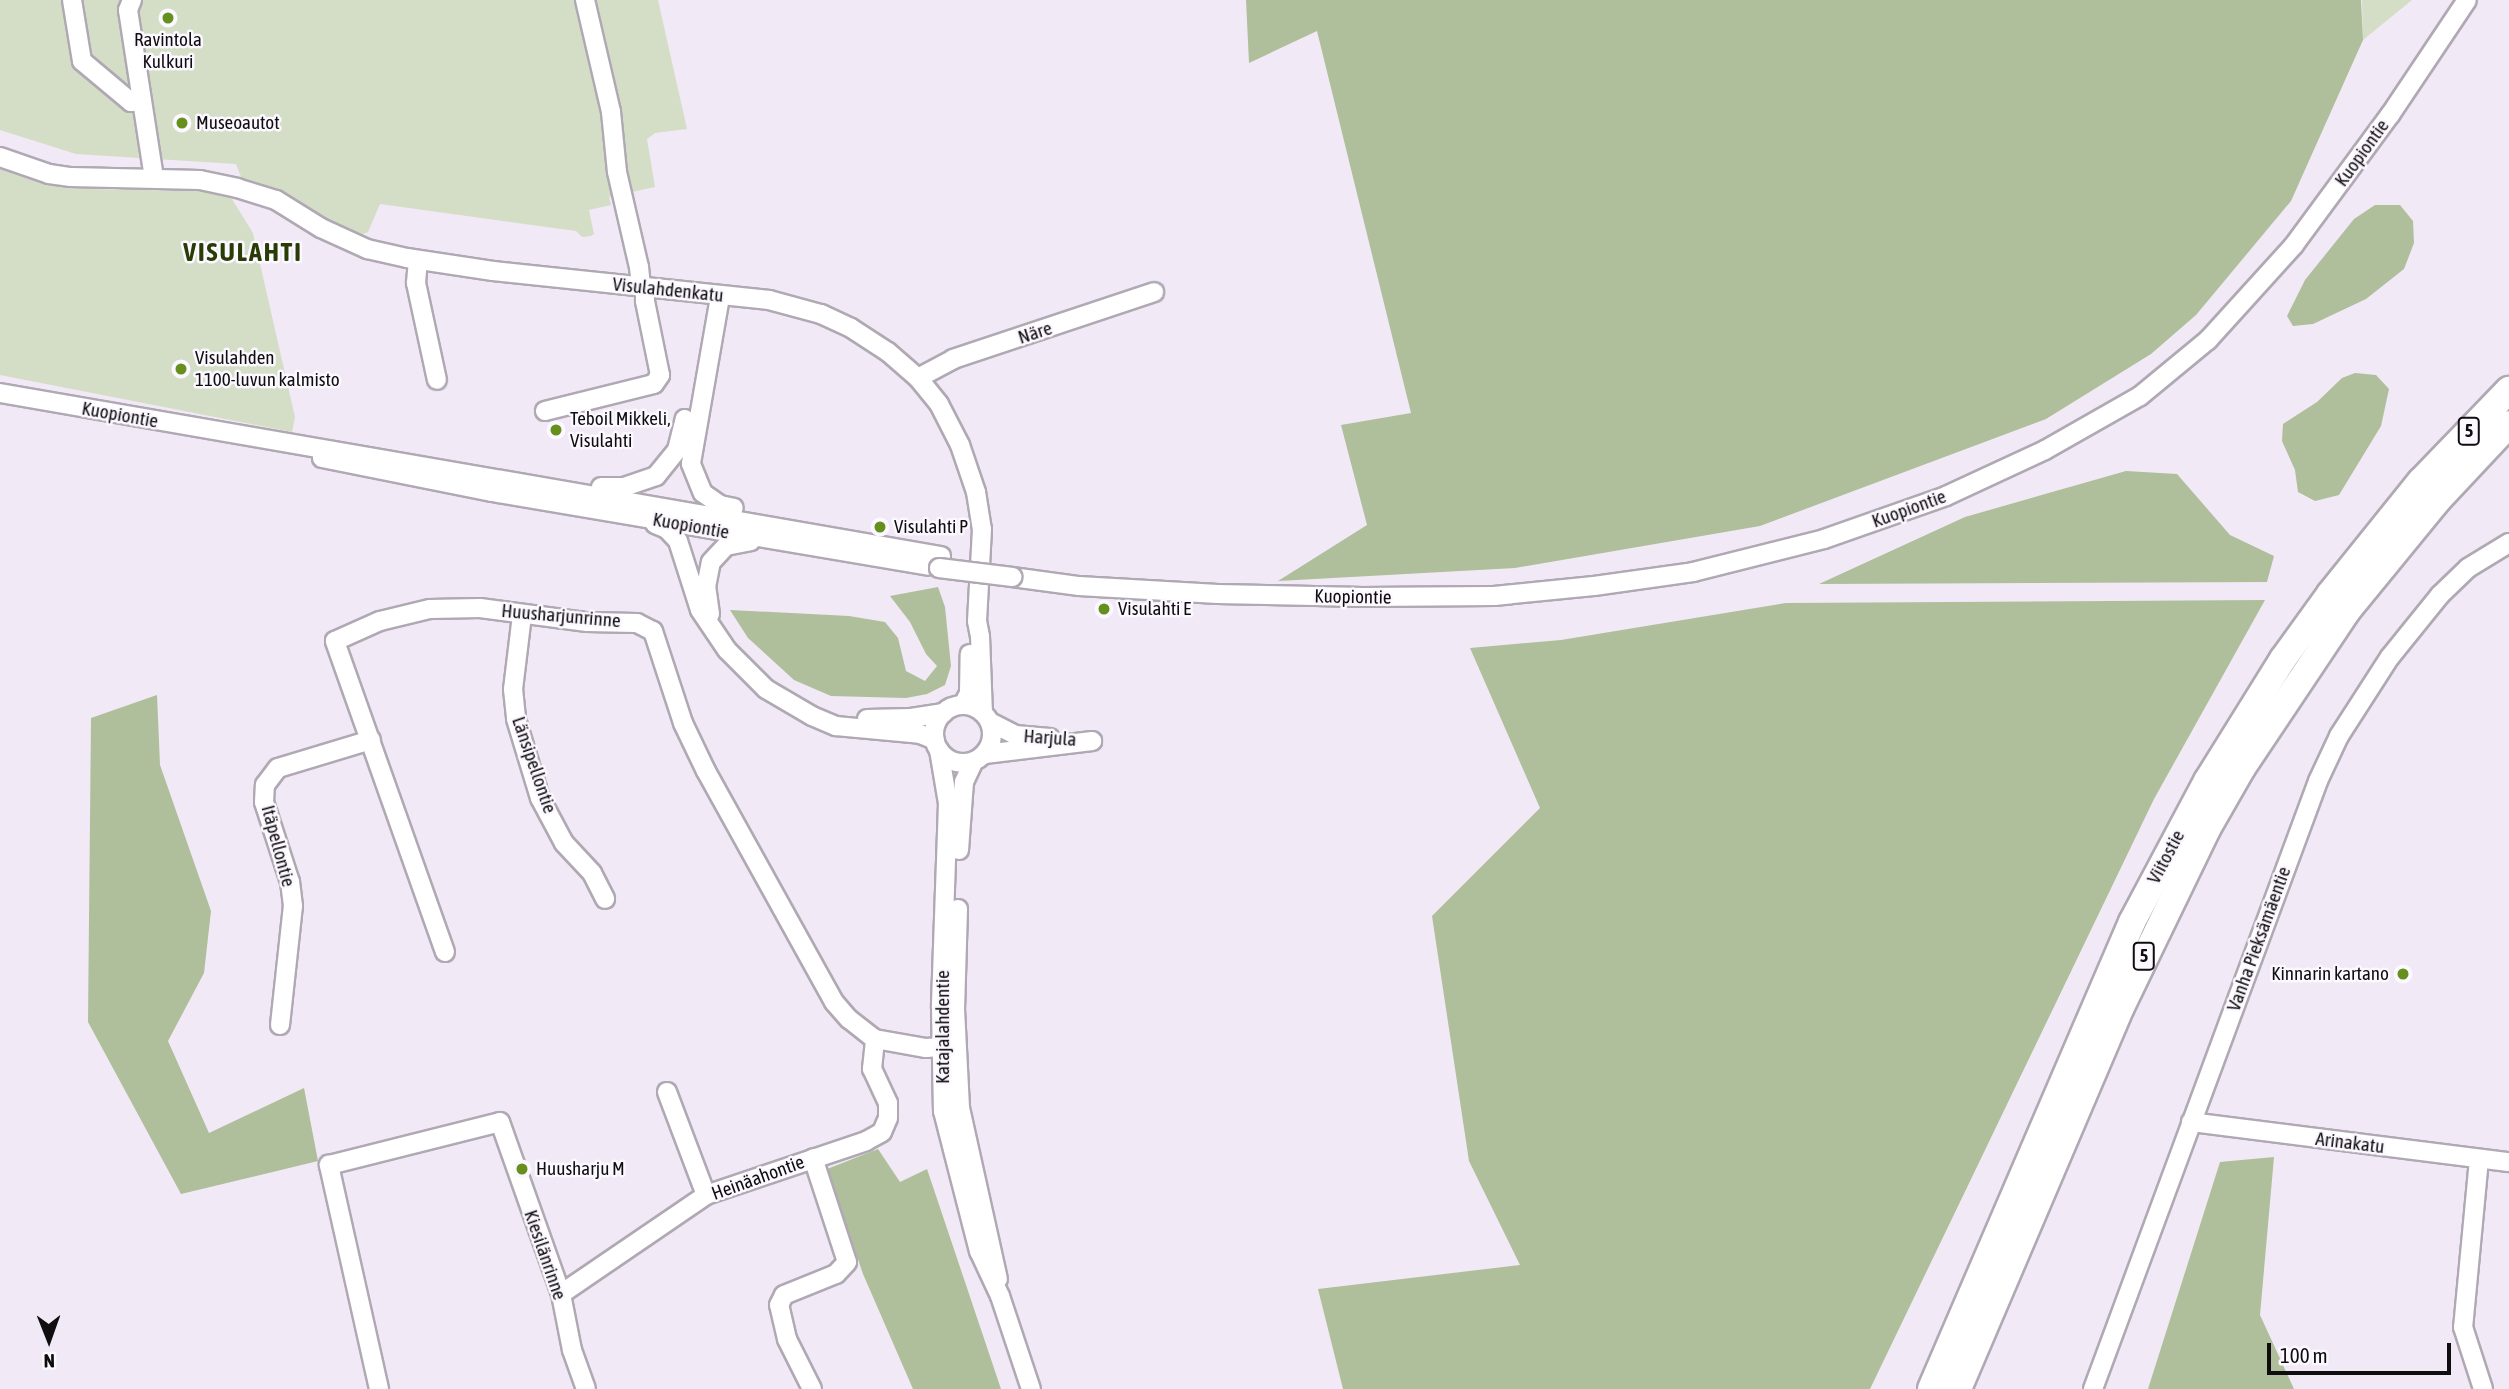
<!DOCTYPE html>
<html>
<head>
<meta charset="utf-8">
<style>
	body { margin:0 }
	#map { position:relative; width:2509px; height:1389px; overflow:hidden; background:#f1e9f5; font-family:"Asap Condensed",sans-serif }
	div>[style] { position:absolute }
	[style*='--x'] { left:calc(var(--x)*1px); top:calc(var(--y)*1px); width:calc(var(--w)*1px); rotate:calc(var(--a)*1deg) }
	.green>* { inset:0; background:#d4dec7 }
	.forest>* { inset:0; background:#afbe9b }
	.roads { filter:drop-shadow(2px 0 #b0a9b4) drop-shadow(-2px 0 #b0a9b4) drop-shadow(0 2px #b0a9b4) drop-shadow(0 -2px #b0a9b4) }
	.minor>* { height:18px; margin:-9px; padding:0 9px; transform-origin:9px; border-radius:9px; background:#fff }
	.minor>.ring { margin:-9px; padding:0; box-sizing:content-box; background:none; border:18px solid #fff; border-radius:50% }
	.highway>* { height:26px; margin:-13px; padding:0 13px; transform-origin:13px; border-radius:13px; background:#fff }
	.bridges { filter:drop-shadow(2px 0 #b0a9b4) drop-shadow(-2px 0 #b0a9b4) drop-shadow(0 2px #b0a9b4) drop-shadow(0 -2px #b0a9b4) }
	.minor-bridge>* { height:18px; margin:-9px; padding:0 9px; transform-origin:9px; border-radius:9px; background:#fff }
	.dots>* { width:19px; height:19px; translate:-50% -50%; box-sizing:border-box; border:4px solid #fcf8ff; border-radius:50% }
	span { translate:-50% -50%; white-space:nowrap; text-align:center; line-height:1.15; -webkit-text-stroke:5px #fcf8ff; paint-order:stroke }
	.shield-label span { padding:2px 5px; background:#fcf8ff; border:2px solid; border-radius:5px; -webkit-text-stroke-width:0 }
	.shield-label { font-size:18px; color:#100d11; font-weight:700 }
	.poi-label { font-size:19px; color:#100d11 }
	.left { translate:0 -50%; text-align:left }
	.right { translate:-100% -50%; text-align:right }
	.street-label { font-size:19px; color:#100d11 }
	.district-label { font-size:26px; color:#293c06; font-weight:700; letter-spacing:2px }
	.north { position:absolute; left:14px; top:1305px; width:70px; height:70px; -webkit-text-stroke:5px #fcf8ff; paint-order:stroke; rotate:179deg; font-size:19px; font-weight:700; line-height:28px; text-align:center; color:#100d11 }
	.north::after { content:''; display:block; margin:auto; width:24px; height:32px; background:#100d11; clip-path:polygon(50% 0,100% 100%,50% 72%,0 100%) }
	.scale { position:absolute; left:2267px; top:1343px; width:184px; height:32px; box-sizing:border-box; border:4px solid #100d11; border-top:0; padding-left:9px; font-size:21px; line-height:24px; white-space:nowrap; color:#100d11; -webkit-text-stroke:5px #fcf8ff; paint-order:stroke }
</style>
</head>
<body>
<div id="map">
	<div class="green">
		<div style="clip-path:polygon(0 0,658px 0,687px 129px,655px 133px,647px 139px,655px 187px,609px 197px,611px 205px,589px 210px,594px 234px,591px 236px,582px 237px,576px 231px,380px 204px,368px 232px,359px 236px,298px 203px,243px 182px,236px 164px,76px 154px,0 130px)"></div>
		<div style="clip-path:polygon(2362px 0,2412px 0,2363px 40px)"></div>
		<div style="clip-path:polygon(0 164px,51px 184px,92px 189px,199px 191px,230px 196px,253px 233px,295px 417px,292px 432px,0 375px)"></div>
	</div>
	<div class="forest">
		<div style="clip-path:polygon(1246px 0,2361px 0,2363px 40px,2291px 201px,2196px 315px,2151px 354px,2046px 419px,1760px 526px,1515px 568px,1278px 581px,1367px 525px,1341px 425px,1411px 413px,1317px 31px,1249px 63px)"></div>
		<div style="clip-path:polygon(2375px 205px,2400px 205px,2413px 221px,2414px 243px,2404px 269px,2366px 299px,2313px 324px,2293px 326px,2287px 316px,2305px 280px,2354px 219px)"></div>
		<div style="clip-path:polygon(2355px 373px,2376px 375px,2389px 389px,2381px 426px,2339px 495px,2315px 501px,2298px 492px,2295px 470px,2282px 441px,2283px 424px,2317px 402px,2342px 378px)"></div>
		<div style="clip-path:polygon(2126px 471px,2177px 474px,2230px 535px,2274px 556px,2267px 582px,1819px 584px,1965px 517px)"></div>
		<div style="clip-path:polygon(938px 587px,945px 607px,951px 666px,945px 685px,927px 694px,906px 698px,831px 696px,794px 680px,748px 638px,730px 610px,849px 616px,885px 622px,898px 638px,906px 671px,925px 681px,937px 666px,926px 654px,910px 622px,890px 596px)"></div>
		<div style="clip-path:polygon(2265px 600px,2154px 799px,1870px 1389px,1343px 1389px,1318px 1289px,1520px 1265px,1469px 1161px,1432px 916px,1540px 808px,1470px 648px,1561px 640px,1786px 603px)"></div>
		<div style="clip-path:polygon(157px 695px,160px 765px,211px 911px,204px 973px,168px 1041px,209px 1133px,304px 1088px,318px 1161px,181px 1194px,88px 1022px,91px 718px)"></div>
		<div style="clip-path:polygon(878px 1149px,900px 1182px,927px 1169px,1001px 1389px,913px 1389px,863px 1274px,827px 1169px)"></div>
		<div style="clip-path:polygon(2274px 1157px,2260px 1315px,2294px 1389px,2148px 1389px,2220px 1162px)"></div>
	</div>
	<div class="roads">
		<div class="minor">
			<div style="--x:72;--y:0;--w:62;--a:80.7"></div>
			<div style="--x:82;--y:61;--w:64;--a:39.9"></div>
			<div style="--x:131;--y:102;--w:11;--a:-5"></div>
			<div style="--x:132;--y:0;--w:11;--a:112"></div>
			<div style="--x:128;--y:10;--w:170;--a:81.2"></div>
			<div style="--x:585;--y:0;--w:115;--a:76.9"></div>
			<div style="--x:611;--y:112;--w:60;--a:84.3"></div>
			<div style="--x:617;--y:172;--w:98;--a:77"></div>
			<div style="--x:639;--y:267;--w:19;--a:84"></div>
			<div style="--x:0;--y:157;--w:52;--a:19.1"></div>
			<div style="--x:49;--y:174;--w:22;--a:8"></div>
			<div style="--x:71;--y:177;--w:129;--a:1.3"></div>
			<div style="--x:200;--y:180;--w:38;--a:12"></div>
			<div style="--x:237;--y:188;--w:41;--a:17.1"></div>
			<div style="--x:276;--y:200;--w:53;--a:31.9"></div>
			<div style="--x:321;--y:228;--w:51;--a:24.5"></div>
			<div style="--x:367;--y:249;--w:41;--a:12.7"></div>
			<div style="--x:407;--y:258;--w:87;--a:8.6"></div>
			<div style="--x:493;--y:271;--w:278;--a:6"></div>
			<div style="--x:769;--y:300;--w:54;--a:15.1"></div>
			<div style="--x:821;--y:314;--w:33;--a:25"></div>
			<div style="--x:851;--y:328;--w:44;--a:33"></div>
			<div style="--x:888;--y:352;--w:40;--a:41"></div>
			<div style="--x:918;--y:378;--w:33;--a:51"></div>
			<div style="--x:939;--y:404;--w:46;--a:62.9"></div>
			<div style="--x:960;--y:445;--w:50;--a:71.2"></div>
			<div style="--x:976;--y:492;--w:37;--a:81"></div>
			<div style="--x:982;--y:529;--w:92;--a:93.1"></div>
			<div style="--x:977;--y:621;--w:15;--a:79"></div>
			<div style="--x:980;--y:636;--w:77;--a:87.8"></div>
			<div style="--x:418;--y:260;--w:23;--a:95"></div>
			<div style="--x:416;--y:283;--w:99;--a:77.8"></div>
			<div style="--x:720;--y:297;--w:169;--a:99.9"></div>
			<div style="--x:691;--y:464;--w:31;--a:68"></div>
			<div style="--x:703;--y:493;--w:21;--a:35"></div>
			<div style="--x:720;--y:505;--w:14;--a:12"></div>
			<div style="--x:918;--y:378;--w:40;--a:-28"></div>
			<div style="--x:953;--y:359;--w:212;--a:-18.4"></div>
			<div style="--x:0;--y:393;--w:955;--a:9.83"></div>
			<div style="--x:545;--y:411;--w:112;--a:-13.9"></div>
			<div style="--x:654;--y:384;--w:11;--a:-56"></div>
			<div style="--x:660;--y:375;--w:76;--a:-101.5"></div>
			<div style="--x:645;--y:301;--w:14;--a:-90"></div>
			<div style="--x:322;--y:458;--w:173;--a:11.3"></div>
			<div style="--x:492;--y:492;--w:442;--a:9.6"></div>
			<div style="--x:601;--y:487;--w:23;--a:0"></div>
			<div style="--x:624;--y:487;--w:34;--a:-19"></div>
			<div style="--x:656;--y:476;--w:33;--a:-51"></div>
			<div style="--x:677;--y:450;--w:32;--a:-76"></div>
			<div style="--x:655;--y:524;--w:13;--a:23"></div>
			<div style="--x:667;--y:529;--w:16;--a:47"></div>
			<div style="--x:678;--y:541;--w:72;--a:72.3"></div>
			<div style="--x:700;--y:610;--w:48;--a:56"></div>
			<div style="--x:727;--y:650;--w:55;--a:45"></div>
			<div style="--x:766;--y:689;--w:53;--a:30.4"></div>
			<div style="--x:812;--y:716;--w:26;--a:23"></div>
			<div style="--x:836;--y:726;--w:84;--a:5.4"></div>
			<div style="--x:920;--y:734;--w:16;--a:22"></div>
			<div style="--x:1012;--y:577;--w:68;--a:7.7"></div>
			<div style="--x:1079;--y:586;--w:139;--a:3.3"></div>
			<div style="--x:1218;--y:594;--w:145;--a:1.2"></div>
			<div style="--x:1363;--y:597;--w:131;--a:-0.4"></div>
			<div style="--x:1494;--y:596;--w:100;--a:-5.7"></div>
			<div style="--x:1594;--y:586;--w:100;--a:-8"></div>
			<div style="--x:1693;--y:572;--w:135;--a:-14.1"></div>
			<div style="--x:1824;--y:539;--w:129;--a:-19.4"></div>
			<div style="--x:1946;--y:496;--w:109;--a:-24.9"></div>
			<div style="--x:2045;--y:450;--w:109;--a:-29.6"></div>
			<div style="--x:2140;--y:396;--w:88;--a:-39.5"></div>
			<div style="--x:2208;--y:340;--w:128;--a:-47.8"></div>
			<div style="--x:2294;--y:245;--w:162;--a:-53.6"></div>
			<div style="--x:2390;--y:115;--w:138;--a:-56.2"></div>
			<div style="--x:710;--y:614;--w:27;--a:-98"></div>
			<div style="--x:706;--y:587;--w:25;--a:-79"></div>
			<div style="--x:711;--y:562;--w:22;--a:-47"></div>
			<div style="--x:726;--y:546;--w:25;--a:-11"></div>
			<div style="--x:522;--y:615;--w:75;--a:96.9"></div>
			<div style="--x:513;--y:689;--w:30;--a:84"></div>
			<div style="--x:516;--y:719;--w:83;--a:73.1"></div>
			<div style="--x:540;--y:798;--w:51;--a:61.9"></div>
			<div style="--x:564;--y:843;--w:41;--a:47"></div>
			<div style="--x:592;--y:873;--w:29;--a:63"></div>
			<div style="--x:963;--y:705;--w:13;--a:-63"></div>
			<div style="--x:969;--y:693;--w:39;--a:-89"></div>
			<div class="ring" style="left:934px;top:705px;width:40px;height:40px"></div>
			<div style="--x:867;--y:719;--w:44;--a:-1.3"></div>
			<div style="--x:911;--y:718;--w:33;--a:-9"></div>
			<div style="--x:990;--y:722;--w:28;--a:27"></div>
			<div style="--x:1015;--y:735;--w:35;--a:5"></div>
			<div style="--x:939;--y:750;--w:54;--a:80.4"></div>
			<div style="--x:948;--y:803;--w:205;--a:92"></div>
			<div style="--x:941;--y:1008;--w:103;--a:88.9"></div>
			<div style="--x:943;--y:1111;--w:145;--a:75.6"></div>
			<div style="--x:979;--y:1251;--w:50;--a:65"></div>
			<div style="--x:1000;--y:1296;--w:98;--a:71.6"></div>
			<div style="--x:985;--y:754;--w:108;--a:-6.9"></div>
			<div style="--x:959;--y:850;--w:68;--a:-85.8"></div>
			<div style="--x:964;--y:782;--w:23;--a:-65"></div>
			<div style="--x:958;--y:909;--w:100;--a:91.7"></div>
			<div style="--x:955;--y:1009;--w:99;--a:87.1"></div>
			<div style="--x:960;--y:1108;--w:175;--a:77.5"></div>
			<div style="--x:445;--y:952;--w:330;--a:-109.5"></div>
			<div style="--x:335;--y:641;--w:49;--a:-24"></div>
			<div style="--x:380;--y:621;--w:51;--a:-13.5"></div>
			<div style="--x:430;--y:609;--w:50;--a:-1.1"></div>
			<div style="--x:480;--y:608;--w:108;--a:7.5"></div>
			<div style="--x:587;--y:622;--w:50;--a:1.1"></div>
			<div style="--x:637;--y:623;--w:18;--a:27"></div>
			<div style="--x:653;--y:631;--w:97;--a:71.9"></div>
			<div style="--x:683;--y:723;--w:53;--a:64.4"></div>
			<div style="--x:706;--y:771;--w:264;--a:61"></div>
			<div style="--x:834;--y:1002;--w:23;--a:49"></div>
			<div style="--x:849;--y:1019;--w:33;--a:38"></div>
			<div style="--x:875;--y:1039;--w:52;--a:10"></div>
			<div style="--x:926;--y:1048;--w:29;--a:-4"></div>
			<div style="--x:280;--y:1025;--w:120;--a:-83.8"></div>
			<div style="--x:293;--y:906;--w:24;--a:-97"></div>
			<div style="--x:290;--y:882;--w:84;--a:-108"></div>
			<div style="--x:264;--y:802;--w:17;--a:-87"></div>
			<div style="--x:265;--y:785;--w:21;--a:-53"></div>
			<div style="--x:278;--y:768;--w:97;--a:-16.8"></div>
			<div style="--x:667;--y:1092;--w:110;--a:69.3"></div>
			<div style="--x:2191;--y:1122;--w:321;--a:7.2"></div>
			<div style="--x:2479;--y:1159;--w:169;--a:95.4"></div>
			<div style="--x:2463;--y:1327;--w:65;--a:72.1"></div>
			<div style="--x:561;--y:1294;--w:176;--a:-34.3"></div>
			<div style="--x:706;--y:1195;--w:169;--a:-18.6"></div>
			<div style="--x:866;--y:1141;--w:18;--a:-29"></div>
			<div style="--x:882;--y:1132;--w:15;--a:-67"></div>
			<div style="--x:888;--y:1118;--w:15;--a:-90"></div>
			<div style="--x:888;--y:1103;--w:38;--a:-115"></div>
			<div style="--x:872;--y:1069;--w:30;--a:-84"></div>
			<div style="--x:379;--y:1389;--w:230;--a:-102.6"></div>
			<div style="--x:329;--y:1165;--w:176;--a:-14.1"></div>
			<div style="--x:500;--y:1122;--w:182;--a:70.5"></div>
			<div style="--x:561;--y:1294;--w:57;--a:78.9"></div>
			<div style="--x:572;--y:1350;--w:41;--a:70.3"></div>
			<div style="--x:812;--y:1389;--w:56;--a:-116.6"></div>
			<div style="--x:787;--y:1339;--w:35;--a:-103"></div>
			<div style="--x:779;--y:1305;--w:11;--a:-63"></div>
			<div style="--x:784;--y:1295;--w:56;--a:-22"></div>
			<div style="--x:836;--y:1274;--w:16;--a:-47"></div>
			<div style="--x:847;--y:1262;--w:109;--a:-108.1"></div>
			<div style="--x:2093;--y:1389;--w:648;--a:-69.69"></div>
			<div style="--x:2318;--y:781;--w:50;--a:-65"></div>
			<div style="--x:2339;--y:736;--w:94;--a:-57.2"></div>
			<div style="--x:2390;--y:657;--w:80;--a:-51.1"></div>
			<div style="--x:2440;--y:595;--w:39;--a:-44"></div>
			<div style="--x:2468;--y:568;--w:48;--a:-31.4"></div>
		</div>
		<div class="highway">
			<div style="--x:1931;--y:1389;--w:508;--a:-66.71"></div>
			<div style="--x:2132;--y:922;--w:160;--a:-62"></div>
			<div style="--x:2207;--y:781;--w:144;--a:-58.1"></div>
			<div style="--x:2283;--y:659;--w:80;--a:-54.1"></div>
			<div style="--x:2330;--y:594;--w:145;--a:-51.2"></div>
			<div style="--x:2421;--y:481;--w:127;--a:-46"></div>
			<div style="--x:1958;--y:1389;--w:415;--a:-66.9"></div>
			<div style="--x:2121;--y:1007;--w:198;--a:-64.2"></div>
			<div style="--x:2207;--y:829;--w:70;--a:-60.2"></div>
			<div style="--x:2242;--y:768;--w:189;--a:-56.2"></div>
			<div style="--x:2347;--y:611;--w:142;--a:-50.7"></div>
			<div style="--x:2437;--y:501;--w:105;--a:-46.9"></div>
		</div>
	</div>
	<div class="bridges">
		<div class="minor-bridge">
			<div style="--x:939;--y:568;--w:74;--a:7"></div>
		</div>
	</div>
	<div class="dots">
		<div style="left:168px;top:18px;background:#668f1d"></div>
		<div style="left:182px;top:123px;background:#668f1d"></div>
		<div style="left:181px;top:369px;background:#668f1d"></div>
		<div style="left:556px;top:430px;background:#668f1d"></div>
		<div style="left:880px;top:527px;background:#668f1d"></div>
		<div style="left:1104px;top:609px;background:#668f1d"></div>
		<div style="left:2403px;top:974px;background:#668f1d"></div>
		<div style="left:522px;top:1169px;background:#668f1d"></div>
	</div>
	<div class="shield-label">
		<span style="left:2469px;top:431px">5</span>
		<span style="left:2144px;top:956px">5</span>
	</div>
	<div class="poi-label">
		<span style="left:168px;top:51px">Ravintola<br>Kulkuri</span>
		<span class="left" style="left:196px;top:123px">Museoautot</span>
		<span class="left" style="left:195px;top:369px">Visulahden<br>1100-luvun kalmisto</span>
		<span class="left" style="left:570px;top:430px">Teboil Mikkeli,<br>Visulahti</span>
		<span class="left" style="left:894px;top:527px">Visulahti P</span>
		<span class="left" style="left:1118px;top:609px">Visulahti E</span>
		<span class="right" style="left:2389px;top:974px">Kinnarin kartano</span>
		<span class="left" style="left:536px;top:1169px">Huusharju M</span>
	</div>
	<div class="street-label">
		<span style="left:2362px;top:153px;rotate:-54deg">Kuopiontie</span>
		<span style="left:668px;top:290px;rotate:6deg">Visulahdenkatu</span>
		<span style="left:1035px;top:333px;rotate:-18deg">Näre</span>
		<span style="left:120px;top:415px;rotate:10deg">Kuopiontie</span>
		<span style="left:1909px;top:509px;rotate:-20deg">Kuopiontie</span>
		<span style="left:691px;top:526px;rotate:10deg">Kuopiontie</span>
		<span style="left:1353px;top:597px;rotate:1deg">Kuopiontie</span>
		<span style="left:561px;top:616px;rotate:5deg">Huusharjunrinne</span>
		<span style="left:1050px;top:738px;rotate:4deg">Harjula</span>
		<span style="left:534px;top:765px;rotate:71deg">Länsipellontie</span>
		<span style="left:278px;top:846px;rotate:75deg">Itäpellontie</span>
		<span style="left:2166px;top:857px;rotate:-62deg">Viitostie</span>
		<span style="left:2259px;top:939px;rotate:-70deg">Vanha Pieksämäentie</span>
		<span style="left:943px;top:1027px;rotate:-90deg">Katajalahdentie</span>
		<span style="left:2350px;top:1143px;rotate:7deg">Arinakatu</span>
		<span style="left:758px;top:1178px;rotate:-20deg">Heinäahontie</span>
		<span style="left:545px;top:1255px;rotate:71deg">Kiesilänrinne</span>
	</div>
	<div class="district-label">
		<span style="left:243px;top:253px">VISULAHTI</span>
	</div>
	<div class="north">N</div>
	<div class="scale">100 m</div>
</div>
</body>
</html>
